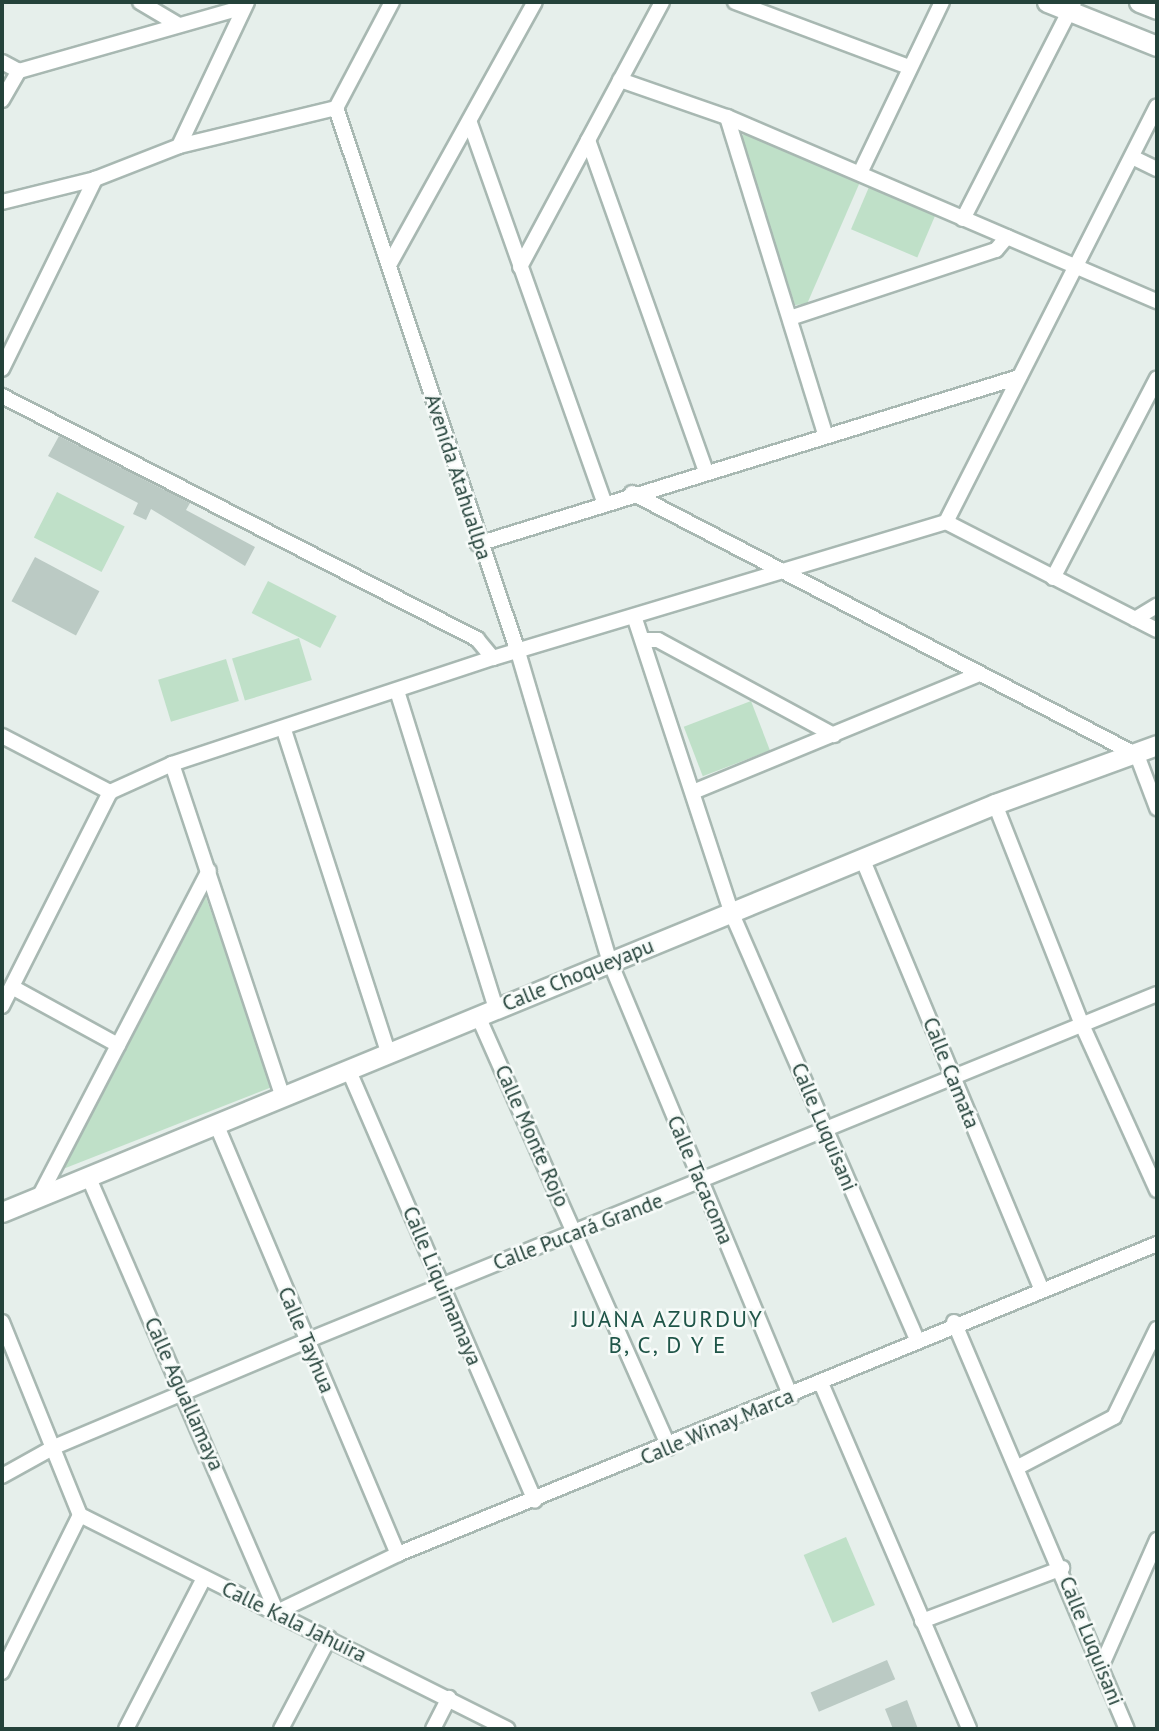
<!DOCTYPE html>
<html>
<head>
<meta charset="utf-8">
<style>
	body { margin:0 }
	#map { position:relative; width:1159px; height:1731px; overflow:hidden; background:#e6efeb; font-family:"PT Sans",sans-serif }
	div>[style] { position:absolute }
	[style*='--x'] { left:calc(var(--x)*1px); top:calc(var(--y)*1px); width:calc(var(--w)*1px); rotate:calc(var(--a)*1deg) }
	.green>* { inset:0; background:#bfe0c8; transform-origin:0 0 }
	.building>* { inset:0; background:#bbcac4; transform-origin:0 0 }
	.roads { filter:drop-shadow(2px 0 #a8b8b2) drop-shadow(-2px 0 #a8b8b2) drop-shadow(0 2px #a8b8b2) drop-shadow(0 -2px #a8b8b2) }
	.street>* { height:14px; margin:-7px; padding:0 7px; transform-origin:7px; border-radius:7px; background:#fff }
	.secondary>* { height:19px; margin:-9.5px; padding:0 9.5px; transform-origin:9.5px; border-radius:9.5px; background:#fff }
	span { translate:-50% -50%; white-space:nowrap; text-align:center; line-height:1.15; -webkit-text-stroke:5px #f7fbf9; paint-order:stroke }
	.street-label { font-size:21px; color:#24423a }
	.neighbourhood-label { font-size:23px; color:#1f5548; letter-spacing:2px }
	.frame { position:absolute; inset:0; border:4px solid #24423a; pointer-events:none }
</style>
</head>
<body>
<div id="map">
	<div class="green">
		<div style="clip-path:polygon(746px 132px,860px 182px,807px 304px,795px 305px,741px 137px)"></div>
		<div style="left:869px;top:187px;width:72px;height:46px;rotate:23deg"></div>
		<div style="left:57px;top:492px;width:76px;height:51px;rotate:27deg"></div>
		<div style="left:268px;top:581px;width:77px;height:36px;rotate:27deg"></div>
		<div style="left:299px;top:638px;width:44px;height:70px;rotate:73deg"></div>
		<div style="left:226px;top:659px;width:44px;height:71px;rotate:73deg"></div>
		<div style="left:751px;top:701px;width:53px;height:72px;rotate:69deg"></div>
		<div style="clip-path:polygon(206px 897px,272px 1087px,63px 1169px)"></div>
		<div style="left:846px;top:1537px;width:74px;height:46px;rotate:67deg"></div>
	</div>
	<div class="building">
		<div style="clip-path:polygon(59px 436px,190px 503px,186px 510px,255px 547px,245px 566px,151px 509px,146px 520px,133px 514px,138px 503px,48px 456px)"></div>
		<div style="left:35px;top:557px;width:73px;height:50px;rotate:28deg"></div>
		<div style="left:887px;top:1660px;width:21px;height:83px;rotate:67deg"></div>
		<div style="clip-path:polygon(907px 1700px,918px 1729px,893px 1729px,885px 1709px)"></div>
	</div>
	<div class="roads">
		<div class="street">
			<div style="--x:140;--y:2;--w:43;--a:30.7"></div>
			<div style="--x:392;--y:2;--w:120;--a:117.8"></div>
			<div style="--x:336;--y:108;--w:574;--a:71.5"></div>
			<div style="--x:518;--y:652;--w:323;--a:73.5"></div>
			<div style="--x:610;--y:962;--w:471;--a:67.4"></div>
			<div style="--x:735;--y:2;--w:186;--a:20.5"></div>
			<div style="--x:2;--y:62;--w:19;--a:28"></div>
			<div style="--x:19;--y:71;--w:234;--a:-15.9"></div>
			<div style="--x:620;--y:80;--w:113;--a:19.1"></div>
			<div style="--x:727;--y:117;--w:468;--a:23.2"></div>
			<div style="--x:2;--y:100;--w:34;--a:-60"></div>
			<div style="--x:727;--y:117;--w:332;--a:72.8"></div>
			<div style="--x:470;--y:123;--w:404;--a:70.5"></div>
			<div style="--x:588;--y:140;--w:349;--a:70.4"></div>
			<div style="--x:179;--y:146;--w:159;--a:-64.7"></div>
			<div style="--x:1132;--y:157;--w:28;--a:26"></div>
			<div style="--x:860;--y:173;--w:190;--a:-64.4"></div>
			<div style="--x:2;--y:202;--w:96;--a:-13.9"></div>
			<div style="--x:95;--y:179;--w:90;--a:-21.4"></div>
			<div style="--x:179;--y:146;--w:162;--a:-13.6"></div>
			<div style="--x:963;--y:219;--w:244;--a:-62.9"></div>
			<div style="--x:389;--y:265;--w:301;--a:-61"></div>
			<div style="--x:520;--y:267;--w:301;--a:-61.8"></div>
			<div style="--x:790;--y:318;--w:217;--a:-18.3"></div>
			<div style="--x:996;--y:250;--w:17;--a:-50"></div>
			<div style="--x:2;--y:369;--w:212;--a:-63.9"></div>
			<div style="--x:2;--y:396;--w:534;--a:27.09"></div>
			<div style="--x:477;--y:639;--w:25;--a:50"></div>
			<div style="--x:632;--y:493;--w:569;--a:27.42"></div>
			<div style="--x:1137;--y:755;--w:57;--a:69.3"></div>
			<div style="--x:946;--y:522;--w:466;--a:-63.1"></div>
			<div style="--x:478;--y:544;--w:566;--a:-17.15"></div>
			<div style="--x:1053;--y:578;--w:225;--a:-62.5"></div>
			<div style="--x:635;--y:619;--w:311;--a:71.8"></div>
			<div style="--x:732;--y:914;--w:464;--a:66.5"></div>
			<div style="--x:1135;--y:619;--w:26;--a:-31"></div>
			<div style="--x:643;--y:640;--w:15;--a:0"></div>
			<div style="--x:658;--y:640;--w:200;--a:28.4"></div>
			<div style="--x:398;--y:694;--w:329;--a:72.7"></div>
			<div style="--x:284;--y:730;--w:342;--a:72.1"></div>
			<div style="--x:2;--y:736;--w:122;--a:27.4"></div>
			<div style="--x:172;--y:764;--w:351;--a:71.6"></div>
			<div style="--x:693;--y:792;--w:309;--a:-22.4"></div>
			<div style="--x:995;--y:804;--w:240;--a:68.5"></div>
			<div style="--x:1083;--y:1027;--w:179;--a:65.6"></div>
			<div style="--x:862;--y:858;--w:466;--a:67.4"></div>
			<div style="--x:12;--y:987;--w:121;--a:28.7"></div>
			<div style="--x:2;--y:1006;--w:240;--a:-63.2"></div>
			<div style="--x:110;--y:792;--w:68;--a:-24.3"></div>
			<div style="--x:172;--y:764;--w:338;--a:-18.3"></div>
			<div style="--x:493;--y:658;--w:473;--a:-16.7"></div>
			<div style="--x:946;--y:522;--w:237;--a:27.1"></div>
			<div style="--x:478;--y:1016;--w:472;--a:66.1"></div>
			<div style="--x:349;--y:1071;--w:468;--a:66.6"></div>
			<div style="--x:217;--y:1126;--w:465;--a:67.1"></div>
			<div style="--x:88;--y:1176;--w:475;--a:66.6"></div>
			<div style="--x:277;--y:1612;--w:134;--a:-25.6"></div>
			<div style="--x:398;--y:1554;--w:820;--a:-22.22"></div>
			<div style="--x:38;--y:1199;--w:370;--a:-62.5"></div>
			<div style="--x:2;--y:1322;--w:208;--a:68"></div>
			<div style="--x:954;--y:1322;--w:442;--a:67"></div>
			<div style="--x:821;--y:1383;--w:376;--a:66.8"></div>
			<div style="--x:1020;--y:1466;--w:106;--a:-27.5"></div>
			<div style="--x:1114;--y:1417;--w:98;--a:-64"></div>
			<div style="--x:2;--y:1476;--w:60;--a:-29.1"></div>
			<div style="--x:54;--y:1447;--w:273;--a:-22.8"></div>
			<div style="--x:306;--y:1341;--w:919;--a:-22.18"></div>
			<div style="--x:80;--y:1515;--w:478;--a:26.6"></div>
			<div style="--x:922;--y:1621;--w:150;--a:-20.7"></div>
			<div style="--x:1101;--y:1667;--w:139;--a:-66.2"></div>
			<div style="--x:2;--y:1672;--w:175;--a:-63.6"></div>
			<div style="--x:126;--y:1729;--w:170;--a:-62.7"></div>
			<div style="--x:281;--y:1729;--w:103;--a:-62.2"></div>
			<div style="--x:433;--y:1729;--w:35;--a:-63"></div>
		</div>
		<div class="secondary">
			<div style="--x:1047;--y:2;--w:118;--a:21.8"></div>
			<div style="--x:1139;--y:2;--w:19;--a:21"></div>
			<div style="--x:2;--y:1212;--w:1074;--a:-22.34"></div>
			<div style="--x:995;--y:804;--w:172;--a:-20"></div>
		</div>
	</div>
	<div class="street-label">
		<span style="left:458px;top:477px;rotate:72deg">Avenida Atahuallpa</span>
		<span style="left:578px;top:975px;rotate:-22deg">Calle Choqueyapu</span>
		<span style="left:951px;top:1073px;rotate:68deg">Calle Camata</span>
		<span style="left:824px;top:1127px;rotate:67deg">Calle Luquisani</span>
		<span style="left:532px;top:1136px;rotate:66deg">Calle Monte Rojo</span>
		<span style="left:700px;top:1180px;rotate:67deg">Calle Tacacoma</span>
		<span style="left:578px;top:1232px;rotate:-21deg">Calle Pucará Grande</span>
		<span style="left:442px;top:1286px;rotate:67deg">Calle Liquimamaya</span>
		<span style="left:306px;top:1340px;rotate:67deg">Calle Tayhua</span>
		<span style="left:184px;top:1394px;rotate:66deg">Calle Aguallamaya</span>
		<span style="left:717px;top:1427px;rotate:-23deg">Calle Winay Marca</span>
		<span style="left:294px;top:1622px;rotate:26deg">Calle Kala Jahuira</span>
		<span style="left:1091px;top:1641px;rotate:68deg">Calle Luquisani</span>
	</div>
	<div class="neighbourhood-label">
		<span style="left:668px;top:1332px">JUANA AZURDUY<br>B, C, D Y E</span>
	</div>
	<div class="frame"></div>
</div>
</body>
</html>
